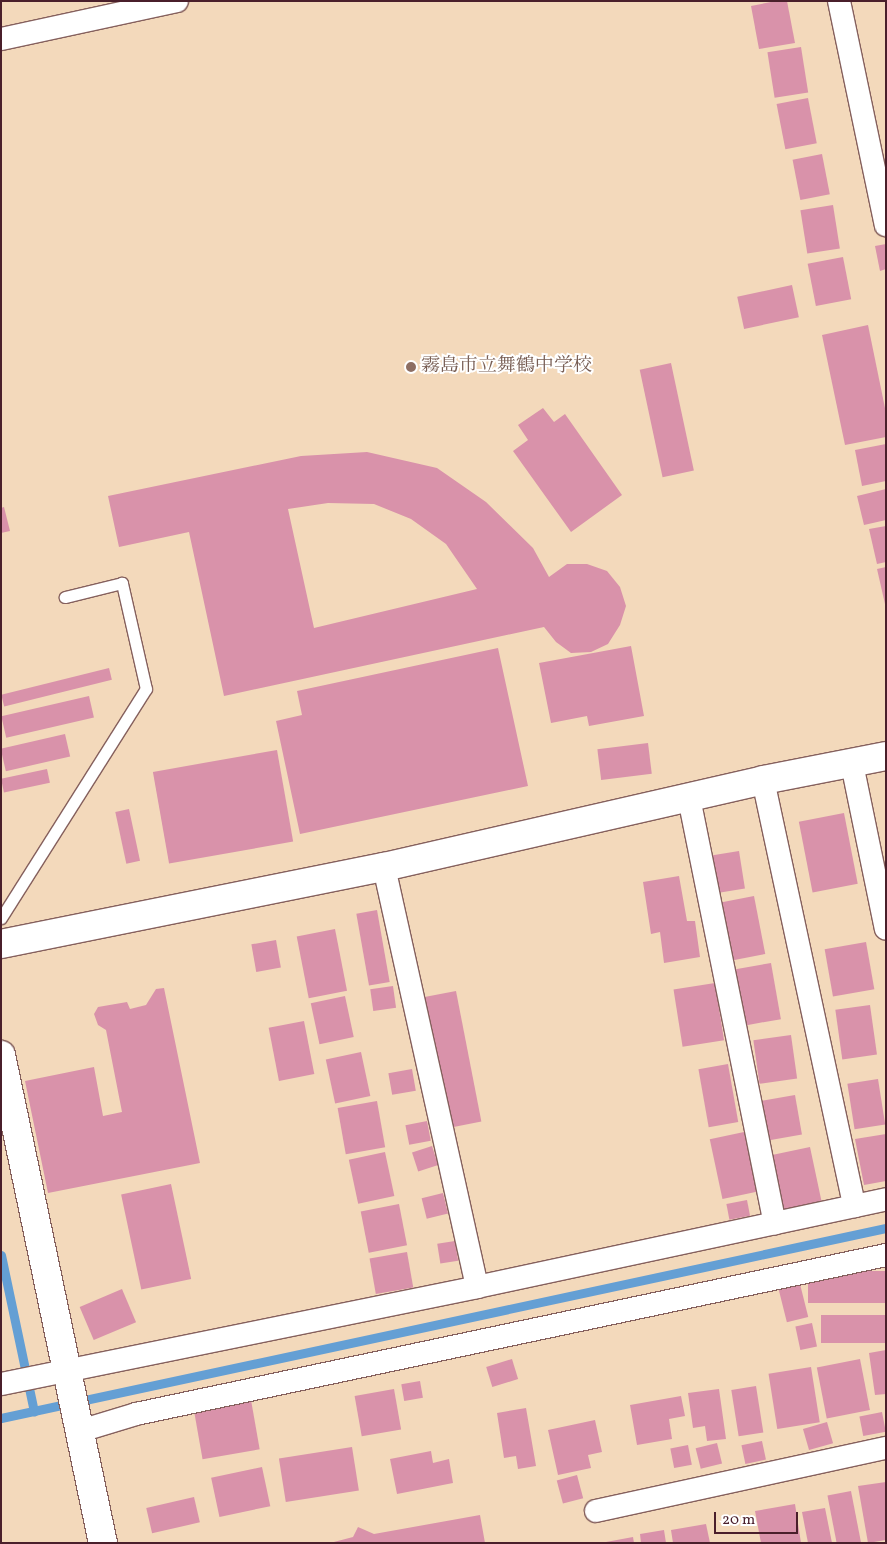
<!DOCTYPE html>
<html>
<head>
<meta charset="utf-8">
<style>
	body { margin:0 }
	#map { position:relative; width:887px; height:1544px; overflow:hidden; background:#f3d9bb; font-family:Vollkorn,"Noto Serif JP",serif }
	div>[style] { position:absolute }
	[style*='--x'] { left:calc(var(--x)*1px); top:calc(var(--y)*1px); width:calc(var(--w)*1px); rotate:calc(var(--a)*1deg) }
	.stream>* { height:9px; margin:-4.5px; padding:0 4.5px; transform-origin:4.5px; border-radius:4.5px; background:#649fd4 }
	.building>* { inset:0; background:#d992aa; transform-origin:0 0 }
	.roads { filter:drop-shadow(1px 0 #85605d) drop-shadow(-1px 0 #85605d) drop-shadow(0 1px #85605d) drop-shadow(0 -1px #85605d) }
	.lane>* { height:11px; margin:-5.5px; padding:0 5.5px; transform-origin:5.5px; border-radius:5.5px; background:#fff }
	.street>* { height:22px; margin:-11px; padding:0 11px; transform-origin:11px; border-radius:11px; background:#fff }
	.secondary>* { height:28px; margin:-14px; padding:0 14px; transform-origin:14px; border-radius:14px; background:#fff }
	.dots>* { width:14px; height:14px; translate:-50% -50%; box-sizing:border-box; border:2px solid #fff; border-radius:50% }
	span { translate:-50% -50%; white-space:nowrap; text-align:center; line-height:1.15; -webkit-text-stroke:4px #fff; paint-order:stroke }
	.education-label { font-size:19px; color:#785e54 }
	.left { translate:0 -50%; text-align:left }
	.frame { position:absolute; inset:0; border:2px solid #4a1f2b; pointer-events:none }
	.scale { position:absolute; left:714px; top:1512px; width:84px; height:22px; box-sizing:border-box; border:2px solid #4a1f2b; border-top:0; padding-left:6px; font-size:15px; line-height:18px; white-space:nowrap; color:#4a1f2b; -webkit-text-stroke:4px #fff; paint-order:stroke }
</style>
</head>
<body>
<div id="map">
	<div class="stream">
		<div style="--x:1;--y:1255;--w:160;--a:78.1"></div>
		<div style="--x:1;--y:1418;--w:905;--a:-12.12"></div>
	</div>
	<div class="building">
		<div style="clip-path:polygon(776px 1px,787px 1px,795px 43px,759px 49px,751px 6px)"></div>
		<div style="left:801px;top:47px;width:46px;height:34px;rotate:81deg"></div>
		<div style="left:808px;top:98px;width:46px;height:32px;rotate:79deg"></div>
		<div style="left:822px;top:154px;width:41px;height:30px;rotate:79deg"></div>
		<div style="left:833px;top:205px;width:44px;height:33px;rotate:81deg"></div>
		<div style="clip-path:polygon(886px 244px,886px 269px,880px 271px,875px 246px)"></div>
		<div style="left:843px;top:257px;width:43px;height:36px;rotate:79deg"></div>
		<div style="left:792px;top:285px;width:33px;height:56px;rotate:78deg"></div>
		<div style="clip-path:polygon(868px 325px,886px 413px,886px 437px,845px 445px,822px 335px)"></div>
		<div style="left:671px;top:363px;width:110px;height:32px;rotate:78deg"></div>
		<div style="clip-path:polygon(543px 408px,554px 422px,565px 414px,622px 495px,571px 532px,513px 451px,528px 440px,518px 425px)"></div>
		<div style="clip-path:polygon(886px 444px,886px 481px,862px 486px,855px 450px)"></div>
		<div style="clip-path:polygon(evenodd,367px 452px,437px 468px,486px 502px,533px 548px,549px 577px,567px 564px,587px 564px,607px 571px,620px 587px,626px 606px,620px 625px,608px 644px,591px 652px,571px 653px,556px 642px,544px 627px,224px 696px,189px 532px,119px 547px,108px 496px,301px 456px,367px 452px,328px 503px,374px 504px,411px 519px,446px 544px,477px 589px,314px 628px,288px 509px,328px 503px)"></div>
		<div style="clip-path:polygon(886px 489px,886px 520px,864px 525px,857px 496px)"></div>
		<div style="clip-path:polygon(4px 507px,10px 531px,1px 533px,1px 508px)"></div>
		<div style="clip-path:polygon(886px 526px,886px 562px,877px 564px,869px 529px)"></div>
		<div style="clip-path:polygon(886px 567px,886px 604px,885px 604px,877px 569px)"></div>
		<div style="clip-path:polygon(631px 646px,644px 716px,589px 726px,587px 716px,551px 723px,539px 663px)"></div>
		<div style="clip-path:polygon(498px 648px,528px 786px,300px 834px,276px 721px,302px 715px,297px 691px)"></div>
		<div style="left:109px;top:668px;width:12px;height:111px;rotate:76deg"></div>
		<div style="left:89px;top:696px;width:22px;height:90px;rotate:77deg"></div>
		<div style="left:65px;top:734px;width:23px;height:66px;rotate:77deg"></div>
		<div style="left:648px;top:743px;width:31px;height:51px;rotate:83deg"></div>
		<div style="left:277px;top:750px;width:93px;height:126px;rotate:80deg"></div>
		<div style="left:47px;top:769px;width:14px;height:47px;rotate:78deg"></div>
		<div style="left:129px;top:809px;width:53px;height:14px;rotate:78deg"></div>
		<div style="left:844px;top:813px;width:72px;height:46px;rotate:79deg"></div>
		<div style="left:739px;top:851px;width:38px;height:28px;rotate:81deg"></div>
		<div style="clip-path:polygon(679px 876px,687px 921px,695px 921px,700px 957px,664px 963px,660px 932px,651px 934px,643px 882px)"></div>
		<div style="left:754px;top:896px;width:59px;height:34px;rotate:79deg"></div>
		<div style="left:377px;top:910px;width:73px;height:21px;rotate:80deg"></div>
		<div style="left:335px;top:929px;width:63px;height:39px;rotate:79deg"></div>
		<div style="left:276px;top:940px;width:28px;height:25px;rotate:80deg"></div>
		<div style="left:866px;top:942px;width:48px;height:42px;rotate:80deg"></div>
		<div style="left:771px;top:963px;width:57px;height:36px;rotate:80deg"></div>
		<div style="left:715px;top:983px;width:58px;height:42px;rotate:81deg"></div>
		<div style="left:393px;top:986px;width:22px;height:23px;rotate:82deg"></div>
		<div style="clip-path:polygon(164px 988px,200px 1163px,48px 1193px,25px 1081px,94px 1067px,103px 1116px,122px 1112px,106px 1030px,98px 1025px,94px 1014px,98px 1007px,127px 1002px,130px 1009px,146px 1005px,156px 989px)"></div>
		<div style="left:456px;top:991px;width:133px;height:36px;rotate:79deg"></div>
		<div style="left:345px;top:996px;width:42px;height:35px;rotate:78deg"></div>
		<div style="left:870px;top:1005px;width:50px;height:35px;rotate:82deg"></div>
		<div style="left:304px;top:1021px;width:54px;height:36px;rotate:79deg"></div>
		<div style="left:791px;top:1035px;width:44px;height:38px;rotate:82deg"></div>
		<div style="left:361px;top:1052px;width:45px;height:36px;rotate:78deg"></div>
		<div style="left:728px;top:1064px;width:59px;height:30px;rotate:80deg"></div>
		<div style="left:412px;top:1069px;width:22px;height:24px;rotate:80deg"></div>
		<div style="left:878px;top:1079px;width:46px;height:31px;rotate:81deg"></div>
		<div style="left:795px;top:1095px;width:40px;height:36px;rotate:80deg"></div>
		<div style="left:377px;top:1101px;width:47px;height:40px;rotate:80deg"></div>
		<div style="left:427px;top:1121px;width:20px;height:22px;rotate:79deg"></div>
		<div style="left:744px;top:1132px;width:61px;height:35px;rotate:78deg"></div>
		<div style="clip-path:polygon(886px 1134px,886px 1181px,864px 1185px,855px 1139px)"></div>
		<div style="left:432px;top:1146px;width:20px;height:21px;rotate:72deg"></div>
		<div style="left:810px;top:1147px;width:61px;height:40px;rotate:78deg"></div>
		<div style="left:385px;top:1152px;width:45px;height:37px;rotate:78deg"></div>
		<div style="left:171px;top:1184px;width:97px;height:51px;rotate:78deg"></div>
		<div style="left:443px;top:1193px;width:21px;height:22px;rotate:76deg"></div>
		<div style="left:747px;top:1200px;width:16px;height:21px;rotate:79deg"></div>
		<div style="left:399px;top:1204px;width:42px;height:39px;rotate:79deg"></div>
		<div style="left:455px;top:1241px;width:20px;height:18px;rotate:81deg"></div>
		<div style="left:407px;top:1252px;width:36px;height:38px;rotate:80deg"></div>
		<div style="left:886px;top:1271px;width:32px;height:78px;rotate:90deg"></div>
		<div style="left:800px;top:1284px;width:34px;height:22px;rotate:76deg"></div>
		<div style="left:122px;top:1289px;width:36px;height:46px;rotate:67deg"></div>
		<div style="left:886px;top:1315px;width:28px;height:65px;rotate:90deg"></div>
		<div style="left:812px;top:1323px;width:24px;height:17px;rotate:78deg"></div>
		<div style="clip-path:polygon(886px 1350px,886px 1394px,875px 1395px,869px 1353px)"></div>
		<div style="left:512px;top:1359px;width:21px;height:27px;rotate:73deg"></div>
		<div style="left:860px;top:1359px;width:52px;height:44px;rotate:79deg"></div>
		<div style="left:811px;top:1367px;width:56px;height:43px;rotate:81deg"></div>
		<div style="left:420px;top:1381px;width:17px;height:19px;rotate:80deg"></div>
		<div style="left:756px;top:1386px;width:47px;height:25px;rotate:81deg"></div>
		<div style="left:394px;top:1389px;width:41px;height:40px;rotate:80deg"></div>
		<div style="clip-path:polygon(719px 1389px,726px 1439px,707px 1441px,705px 1426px,693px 1428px,688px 1393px)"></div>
		<div style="clip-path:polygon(681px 1396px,685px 1416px,669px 1419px,672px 1439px,637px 1445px,630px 1405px)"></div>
		<div style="left:251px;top:1400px;width:50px;height:58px;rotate:80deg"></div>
		<div style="clip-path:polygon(526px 1408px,536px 1466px,518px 1469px,516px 1456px,504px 1458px,497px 1413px)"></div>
		<div style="left:882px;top:1412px;width:20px;height:23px;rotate:79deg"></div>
		<div style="clip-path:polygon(595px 1420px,602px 1452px,588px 1455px,591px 1468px,558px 1475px,548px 1430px)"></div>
		<div style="left:827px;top:1422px;width:22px;height:25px;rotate:74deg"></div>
		<div style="left:762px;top:1441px;width:19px;height:21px;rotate:78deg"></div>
		<div style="left:717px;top:1443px;width:21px;height:22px;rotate:76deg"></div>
		<div style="left:688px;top:1445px;width:20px;height:18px;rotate:79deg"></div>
		<div style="left:352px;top:1447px;width:44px;height:74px;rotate:81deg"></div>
		<div style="clip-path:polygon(431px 1451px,433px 1463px,449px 1459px,453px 1483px,397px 1494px,390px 1459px)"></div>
		<div style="left:262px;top:1467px;width:40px;height:52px;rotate:78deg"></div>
		<div style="left:577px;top:1475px;width:24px;height:21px;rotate:75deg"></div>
		<div style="clip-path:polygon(886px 1482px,886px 1540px,868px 1543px,858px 1486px)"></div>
		<div style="left:851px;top:1491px;width:53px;height:24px;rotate:79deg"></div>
		<div style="left:194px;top:1497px;width:26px;height:49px;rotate:77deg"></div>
		<div style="clip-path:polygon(795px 1504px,801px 1543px,761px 1543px,755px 1511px)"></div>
		<div style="clip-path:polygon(825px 1508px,832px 1543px,808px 1543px,802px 1512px)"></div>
		<div style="clip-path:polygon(480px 1515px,485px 1543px,330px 1543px,353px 1537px,358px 1527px,374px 1534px)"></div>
		<div style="clip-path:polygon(706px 1524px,710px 1543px,673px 1543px,671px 1530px)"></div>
		<div style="clip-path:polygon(664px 1530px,666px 1543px,641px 1543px,640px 1534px)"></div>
		<div style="clip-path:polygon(633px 1537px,634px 1543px,606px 1543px,606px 1542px)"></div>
	</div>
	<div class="roads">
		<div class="lane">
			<div style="--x:1;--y:918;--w:271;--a:-57.7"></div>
			<div style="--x:146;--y:689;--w:109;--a:-102.8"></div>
			<div style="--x:122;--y:583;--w:59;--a:166.2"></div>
		</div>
		<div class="street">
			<div style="--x:839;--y:1;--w:229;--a:78.2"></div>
			<div style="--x:1;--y:39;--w:180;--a:-12.2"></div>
			<div style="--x:852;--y:764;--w:168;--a:78.4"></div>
			<div style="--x:763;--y:780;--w:436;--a:77.9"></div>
			<div style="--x:689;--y:798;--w:434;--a:78.6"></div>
			<div style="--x:384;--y:867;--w:430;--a:77.5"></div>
			<div style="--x:1;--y:1384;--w:486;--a:-11.5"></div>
			<div style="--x:477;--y:1287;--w:418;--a:-12.1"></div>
			<div style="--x:80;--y:1431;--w:59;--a:-16.9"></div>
			<div style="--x:136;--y:1414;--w:767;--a:-11.97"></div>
			<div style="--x:596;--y:1511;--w:297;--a:-12.3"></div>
		</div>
		<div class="secondary">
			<div style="--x:1;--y:944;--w:391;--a:-11.4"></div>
			<div style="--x:384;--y:867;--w:389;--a:-12.9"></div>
			<div style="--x:763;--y:780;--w:125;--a:-11"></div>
			<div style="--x:1;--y:1055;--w:499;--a:78.2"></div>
		</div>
	</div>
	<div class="dots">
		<div style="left:411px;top:367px;background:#8d6e63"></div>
	</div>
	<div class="education-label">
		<span class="left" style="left:421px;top:367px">霧島市立舞鶴中学校</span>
	</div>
	<div class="frame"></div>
	<div class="scale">20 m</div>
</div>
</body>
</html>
